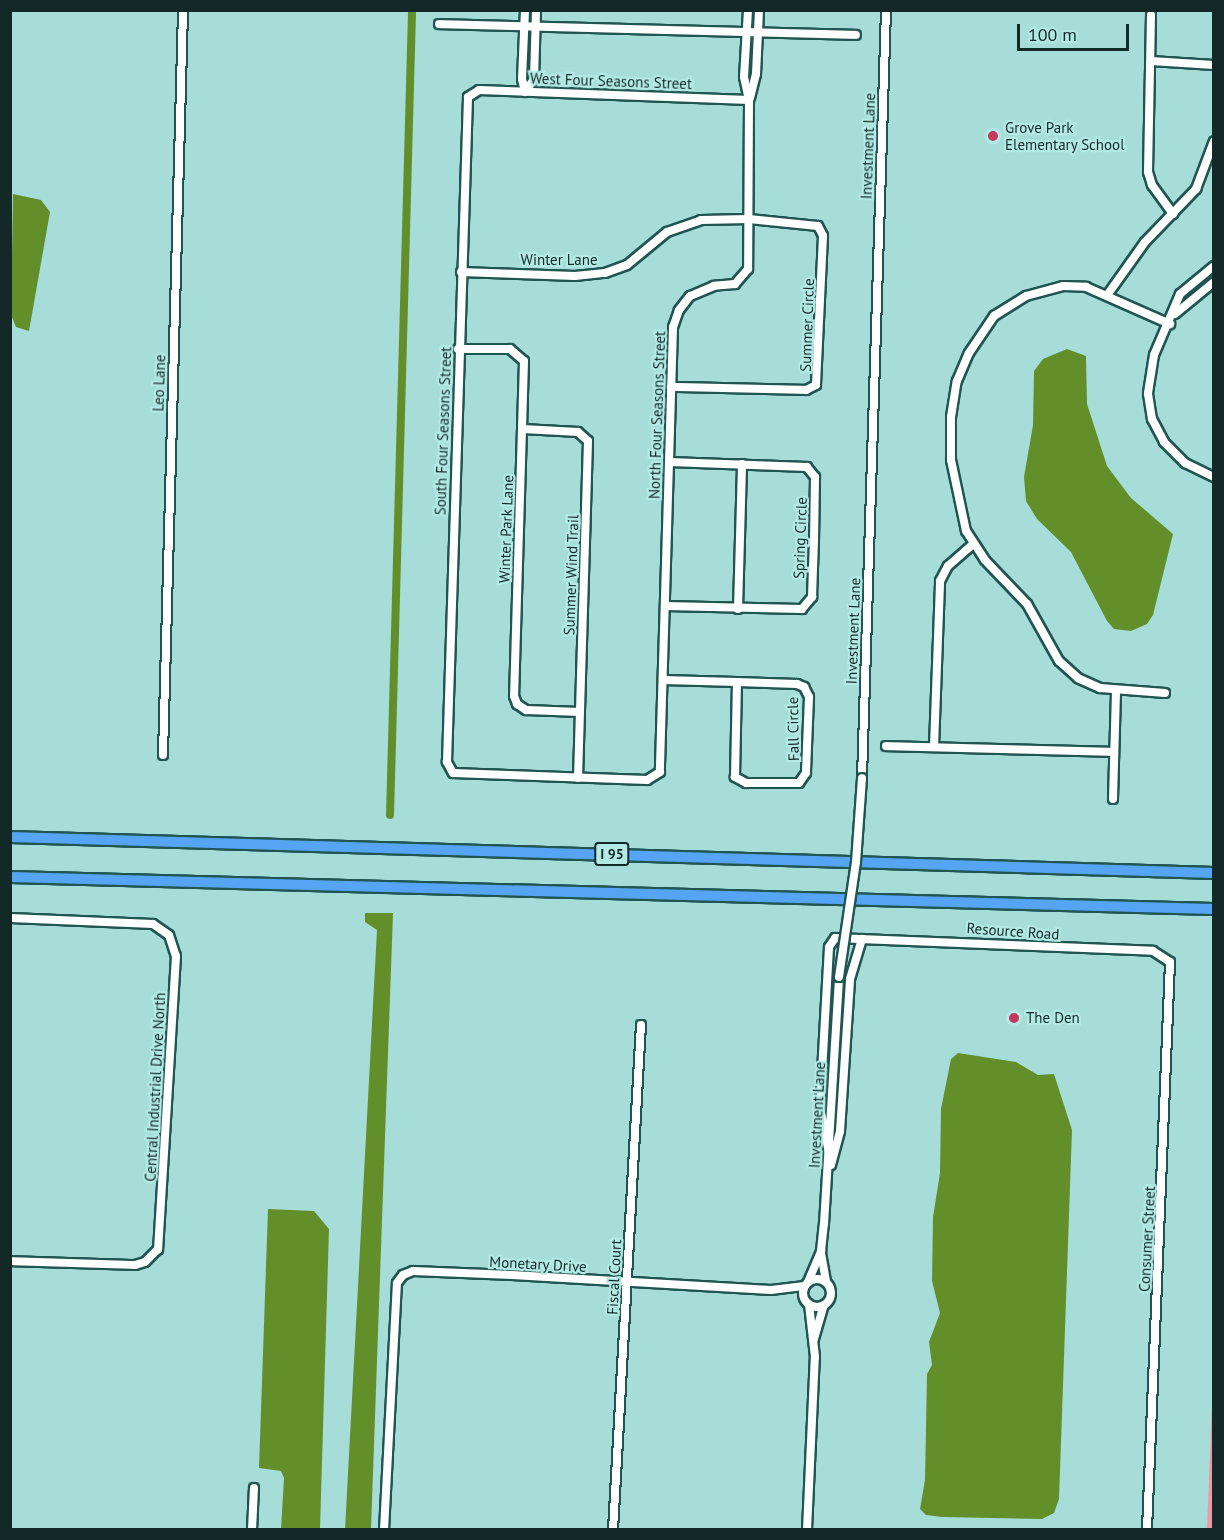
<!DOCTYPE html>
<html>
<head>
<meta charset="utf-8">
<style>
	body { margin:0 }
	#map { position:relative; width:1224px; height:1540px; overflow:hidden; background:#a6ddd9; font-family:"PT Sans",sans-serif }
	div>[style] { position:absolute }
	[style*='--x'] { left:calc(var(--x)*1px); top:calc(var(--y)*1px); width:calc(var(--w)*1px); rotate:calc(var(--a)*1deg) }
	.green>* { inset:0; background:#f19aa7 }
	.water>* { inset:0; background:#638f2a }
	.canal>* { height:8px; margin:-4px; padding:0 4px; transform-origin:4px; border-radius:4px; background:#638f2a }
	.roads { filter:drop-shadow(2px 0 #205552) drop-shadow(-2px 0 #205552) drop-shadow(0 2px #205552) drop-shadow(0 -2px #205552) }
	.minor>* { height:8px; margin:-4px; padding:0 4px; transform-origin:4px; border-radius:4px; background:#fff }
	.minor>.ring { margin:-4px; padding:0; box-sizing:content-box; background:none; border:8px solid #fff; border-radius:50% }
	.highway>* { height:10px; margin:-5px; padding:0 5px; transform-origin:5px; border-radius:5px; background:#55a5f4 }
	.bridges { filter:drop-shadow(2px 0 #205552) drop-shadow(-2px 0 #205552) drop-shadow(0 2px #205552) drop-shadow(0 -2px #205552) }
	.minor-bridge>* { height:8px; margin:-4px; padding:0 4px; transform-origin:4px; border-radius:4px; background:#fff }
	.dots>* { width:16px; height:16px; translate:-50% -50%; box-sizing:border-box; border:3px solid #b3eae6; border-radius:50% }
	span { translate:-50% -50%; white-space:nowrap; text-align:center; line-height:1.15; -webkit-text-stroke:4.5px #b3eae6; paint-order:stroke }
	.shield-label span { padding:2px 4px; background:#b3eae6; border:2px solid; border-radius:4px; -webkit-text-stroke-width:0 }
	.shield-label { font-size:14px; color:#132927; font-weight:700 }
	.street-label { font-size:15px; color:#132927 }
	.poi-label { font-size:15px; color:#132927 }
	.left { translate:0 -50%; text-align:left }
	.frame { position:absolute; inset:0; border:12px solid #132927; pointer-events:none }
	.scale { position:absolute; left:1017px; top:24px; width:112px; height:27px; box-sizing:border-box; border:3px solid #132927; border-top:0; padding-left:8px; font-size:18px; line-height:21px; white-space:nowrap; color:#132927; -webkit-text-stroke:4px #b3eae6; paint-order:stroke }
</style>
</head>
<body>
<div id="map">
	<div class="green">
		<div style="clip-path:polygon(1213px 1380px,1214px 1529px,1207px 1530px,1207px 1529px)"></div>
	</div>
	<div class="water">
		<div style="clip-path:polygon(13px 194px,41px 200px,50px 212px,29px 331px,16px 327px,11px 315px)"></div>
		<div style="clip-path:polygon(1067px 349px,1086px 356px,1087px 404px,1107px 466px,1131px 498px,1173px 534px,1153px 615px,1147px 624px,1131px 631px,1114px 629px,1107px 621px,1071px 552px,1037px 519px,1026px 501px,1024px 477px,1033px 425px,1034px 371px,1043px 359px)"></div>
		<div style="clip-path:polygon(365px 913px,393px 913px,371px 1529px,345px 1530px,377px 930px,365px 922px)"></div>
		<div style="clip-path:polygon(958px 1053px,1016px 1062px,1038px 1075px,1054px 1074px,1072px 1130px,1059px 1499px,1054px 1513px,1042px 1519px,942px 1517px,926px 1515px,920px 1509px,925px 1480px,927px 1374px,932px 1365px,929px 1342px,940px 1313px,932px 1281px,933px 1217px,940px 1173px,941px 1109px,951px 1059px)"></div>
		<div style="clip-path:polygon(268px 1209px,314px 1211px,329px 1229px,320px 1529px,281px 1529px,284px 1478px,281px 1471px,259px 1468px)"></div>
	</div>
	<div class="canal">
		<div style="--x:390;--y:815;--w:805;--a:-88.43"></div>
	</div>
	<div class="roads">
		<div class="minor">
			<div style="--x:525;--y:10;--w:69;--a:92.5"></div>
			<div style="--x:522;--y:79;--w:13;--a:77"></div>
			<div style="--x:748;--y:10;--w:67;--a:93.4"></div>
			<div style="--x:744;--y:77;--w:24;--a:78"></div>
			<div style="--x:749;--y:100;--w:169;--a:90.3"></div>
			<div style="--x:748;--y:269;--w:20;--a:131"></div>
			<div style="--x:735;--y:284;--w:21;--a:175"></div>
			<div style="--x:714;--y:286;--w:26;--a:157"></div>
			<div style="--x:690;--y:296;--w:18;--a:128"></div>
			<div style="--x:679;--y:310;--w:18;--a:109"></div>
			<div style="--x:673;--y:327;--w:445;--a:91.7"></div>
			<div style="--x:660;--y:772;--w:15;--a:148"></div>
			<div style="--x:647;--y:780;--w:194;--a:-177.9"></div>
			<div style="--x:453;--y:773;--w:13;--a:-119"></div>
			<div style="--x:447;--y:762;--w:665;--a:-88.19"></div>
			<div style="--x:468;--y:97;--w:13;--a:-32"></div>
			<div style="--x:479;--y:90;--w:270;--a:2.1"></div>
			<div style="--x:1151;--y:15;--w:157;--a:91.1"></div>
			<div style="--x:1148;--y:172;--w:14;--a:73"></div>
			<div style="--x:1152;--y:185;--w:36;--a:54"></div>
			<div style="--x:439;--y:24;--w:417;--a:1.5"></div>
			<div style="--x:1151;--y:61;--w:63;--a:3.6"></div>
			<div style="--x:525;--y:92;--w:16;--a:-55"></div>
			<div style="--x:534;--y:79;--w:69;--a:-88.3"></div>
			<div style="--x:750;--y:98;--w:25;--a:-76"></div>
			<div style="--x:756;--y:74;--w:64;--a:-87.3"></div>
			<div style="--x:1214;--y:266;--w:44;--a:140.5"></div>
			<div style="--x:1180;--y:294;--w:66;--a:113.1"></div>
			<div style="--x:1154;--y:355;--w:39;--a:99"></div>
			<div style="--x:1148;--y:394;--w:25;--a:81"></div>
			<div style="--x:1152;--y:419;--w:26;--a:62"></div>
			<div style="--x:1164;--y:442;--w:30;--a:45"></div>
			<div style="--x:1185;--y:463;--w:32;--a:26"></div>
			<div style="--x:461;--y:272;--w:114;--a:2"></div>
			<div style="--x:575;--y:276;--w:30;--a:-6"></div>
			<div style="--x:605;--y:273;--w:23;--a:-20"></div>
			<div style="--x:627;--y:265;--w:52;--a:-39.5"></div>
			<div style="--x:667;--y:232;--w:36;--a:-19"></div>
			<div style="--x:701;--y:220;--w:48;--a:-1.2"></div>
			<div style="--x:749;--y:219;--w:69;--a:5.8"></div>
			<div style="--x:818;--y:226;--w:11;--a:63"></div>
			<div style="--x:823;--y:236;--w:149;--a:92.7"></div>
			<div style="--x:816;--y:385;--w:11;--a:153"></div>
			<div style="--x:806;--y:390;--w:135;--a:-178.7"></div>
			<div style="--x:1108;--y:294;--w:64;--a:-54.6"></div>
			<div style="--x:1145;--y:242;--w:74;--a:-46.1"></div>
			<div style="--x:1196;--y:189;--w:51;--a:-69.4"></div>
			<div style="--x:1175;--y:314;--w:50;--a:-39.4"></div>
			<div style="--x:458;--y:349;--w:52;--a:0"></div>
			<div style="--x:510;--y:349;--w:18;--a:41"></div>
			<div style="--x:524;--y:361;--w:335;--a:91.7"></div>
			<div style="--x:514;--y:696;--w:9;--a:69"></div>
			<div style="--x:517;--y:704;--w:11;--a:34"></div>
			<div style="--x:526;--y:710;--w:54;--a:2.1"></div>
			<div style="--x:523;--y:429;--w:55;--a:3.1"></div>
			<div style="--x:578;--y:432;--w:13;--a:42"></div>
			<div style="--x:588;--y:441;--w:337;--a:91.7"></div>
			<div style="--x:665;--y:606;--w:137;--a:1.3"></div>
			<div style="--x:802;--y:609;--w:16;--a:-50"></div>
			<div style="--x:812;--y:597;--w:56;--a:-88"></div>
			<div style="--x:814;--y:541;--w:64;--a:-89.1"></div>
			<div style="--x:815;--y:477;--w:13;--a:-129"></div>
			<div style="--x:807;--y:467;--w:138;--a:-177.9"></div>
			<div style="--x:738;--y:609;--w:145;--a:-88.4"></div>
			<div style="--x:663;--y:680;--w:74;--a:1.5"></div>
			<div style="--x:737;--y:682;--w:60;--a:1.9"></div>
			<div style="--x:797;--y:684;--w:8;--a:23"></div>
			<div style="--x:804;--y:687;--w:11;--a:63"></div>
			<div style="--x:809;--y:697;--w:76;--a:92.3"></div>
			<div style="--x:806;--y:773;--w:12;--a:125"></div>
			<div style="--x:799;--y:783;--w:53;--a:180"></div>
			<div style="--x:746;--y:783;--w:13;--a:-151"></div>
			<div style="--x:735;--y:777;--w:95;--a:-88.8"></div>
			<div style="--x:1165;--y:693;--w:65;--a:-175.6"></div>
			<div style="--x:1100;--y:688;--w:24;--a:-156"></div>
			<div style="--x:1078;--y:678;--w:25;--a:-138"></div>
			<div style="--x:1059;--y:661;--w:65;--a:-119.3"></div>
			<div style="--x:1027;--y:604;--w:61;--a:-133.7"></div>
			<div style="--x:985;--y:560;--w:35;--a:-123"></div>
			<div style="--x:966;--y:531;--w:73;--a:-101.9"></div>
			<div style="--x:951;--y:460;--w:43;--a:-90"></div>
			<div style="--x:951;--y:417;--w:36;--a:-81"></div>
			<div style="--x:957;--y:381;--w:30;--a:-67"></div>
			<div style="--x:969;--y:353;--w:45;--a:-56"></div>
			<div style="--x:994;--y:316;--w:38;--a:-32"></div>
			<div style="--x:1026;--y:296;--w:38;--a:-15"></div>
			<div style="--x:1063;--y:286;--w:23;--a:2"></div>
			<div style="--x:1086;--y:287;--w:92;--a:23.8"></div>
			<div style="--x:886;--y:746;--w:228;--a:1.5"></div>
			<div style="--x:934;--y:747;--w:166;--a:-87.9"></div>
			<div style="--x:940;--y:581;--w:17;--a:-62"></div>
			<div style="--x:948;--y:566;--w:33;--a:-41"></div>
			<div style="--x:163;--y:755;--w:745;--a:-88.46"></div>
			<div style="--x:862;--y:778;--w:768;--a:-88.21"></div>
			<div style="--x:1113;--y:799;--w:108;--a:-88.4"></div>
			<div style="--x:10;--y:918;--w:143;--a:2.4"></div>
			<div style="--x:153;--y:924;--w:19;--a:35"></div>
			<div style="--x:169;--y:935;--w:22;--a:72"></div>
			<div style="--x:176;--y:956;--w:294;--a:93.5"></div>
			<div style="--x:158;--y:1249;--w:18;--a:135"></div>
			<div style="--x:145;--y:1262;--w:10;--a:163"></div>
			<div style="--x:135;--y:1265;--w:125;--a:-178.2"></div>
			<div style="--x:829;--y:1153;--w:46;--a:-101.3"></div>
			<div style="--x:820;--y:1108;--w:161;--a:-86.8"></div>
			<div style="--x:829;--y:947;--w:11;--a:-56"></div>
			<div style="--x:835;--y:938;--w:318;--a:2.3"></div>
			<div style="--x:1153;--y:951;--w:20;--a:33"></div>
			<div style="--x:1170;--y:962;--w:568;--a:92.32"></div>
			<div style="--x:831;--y:1165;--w:35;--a:-75"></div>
			<div style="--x:840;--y:1131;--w:152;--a:-86.2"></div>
			<div style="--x:850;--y:979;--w:42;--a:-73.3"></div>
			<div style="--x:821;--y:1253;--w:29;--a:80"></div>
			<div class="ring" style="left:803px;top:1279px;width:20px;height:20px"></div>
			<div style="--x:808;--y:1282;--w:34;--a:-67"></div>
			<div style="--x:821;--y:1251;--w:27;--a:-84"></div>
			<div style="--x:824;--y:1224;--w:247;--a:-86.5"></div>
			<div style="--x:814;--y:1339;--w:35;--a:-74"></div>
			<div style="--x:252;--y:1530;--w:42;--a:-87.3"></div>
			<div style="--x:384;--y:1530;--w:247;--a:-87"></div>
			<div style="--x:397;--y:1283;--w:10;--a:-53"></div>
			<div style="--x:403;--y:1275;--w:11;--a:-22"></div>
			<div style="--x:413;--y:1271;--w:99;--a:2.3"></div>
			<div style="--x:512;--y:1275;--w:259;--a:3.3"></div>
			<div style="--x:771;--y:1290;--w:34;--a:-7"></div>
			<div style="--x:613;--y:1530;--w:506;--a:-86.83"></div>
			<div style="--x:807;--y:1530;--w:173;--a:-87.4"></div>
			<div style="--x:815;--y:1357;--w:53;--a:-96.5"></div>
		</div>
		<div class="highway">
			<div style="--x:10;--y:837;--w:1205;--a:1.71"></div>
			<div style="--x:10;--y:877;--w:1204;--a:1.52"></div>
		</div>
	</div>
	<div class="bridges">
		<div class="minor-bridge">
			<div style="--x:839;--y:977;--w:116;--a:-81.6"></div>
			<div style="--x:856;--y:862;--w:84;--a:-85.9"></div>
		</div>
	</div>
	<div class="dots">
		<div style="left:993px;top:136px;background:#c7385c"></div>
		<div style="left:1014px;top:1018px;background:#c7385c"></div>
	</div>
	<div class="shield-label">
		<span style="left:612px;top:854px">I 95</span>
	</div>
	<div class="street-label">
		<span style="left:611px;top:81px;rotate:2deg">West Four Seasons Street</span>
		<span style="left:868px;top:146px;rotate:-88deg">Investment Lane</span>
		<span style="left:559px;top:260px">Winter Lane</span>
		<span style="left:807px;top:325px;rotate:-88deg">Summer Circle</span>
		<span style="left:159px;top:383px;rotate:-88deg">Leo Lane</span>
		<span style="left:657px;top:415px;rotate:-88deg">North Four Seasons Street</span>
		<span style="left:443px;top:431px;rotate:-88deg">South Four Seasons Street</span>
		<span style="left:506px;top:529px;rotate:-88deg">Winter Park Lane</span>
		<span style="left:800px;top:538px;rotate:-88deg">Spring Circle</span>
		<span style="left:571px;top:575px;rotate:-88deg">Summer Wind Trail</span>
		<span style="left:853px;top:631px;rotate:-88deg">Investment Lane</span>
		<span style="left:793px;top:729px;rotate:-91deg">Fall Circle</span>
		<span style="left:1013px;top:931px;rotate:4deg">Resource Road</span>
		<span style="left:155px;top:1087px;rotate:-87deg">Central Industrial Drive North</span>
		<span style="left:817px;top:1115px;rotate:-87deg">Investment Lane</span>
		<span style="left:1147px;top:1239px;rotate:-87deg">Consumer Street</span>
		<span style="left:538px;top:1264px;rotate:3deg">Monetary Drive</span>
		<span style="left:614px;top:1277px;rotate:-87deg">Fiscal Court</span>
	</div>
	<div class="poi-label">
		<span class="left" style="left:1005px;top:136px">Grove Park<br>Elementary School</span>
		<span class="left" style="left:1026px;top:1018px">The Den</span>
	</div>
	<div class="frame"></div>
	<div class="scale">100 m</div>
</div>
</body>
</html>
